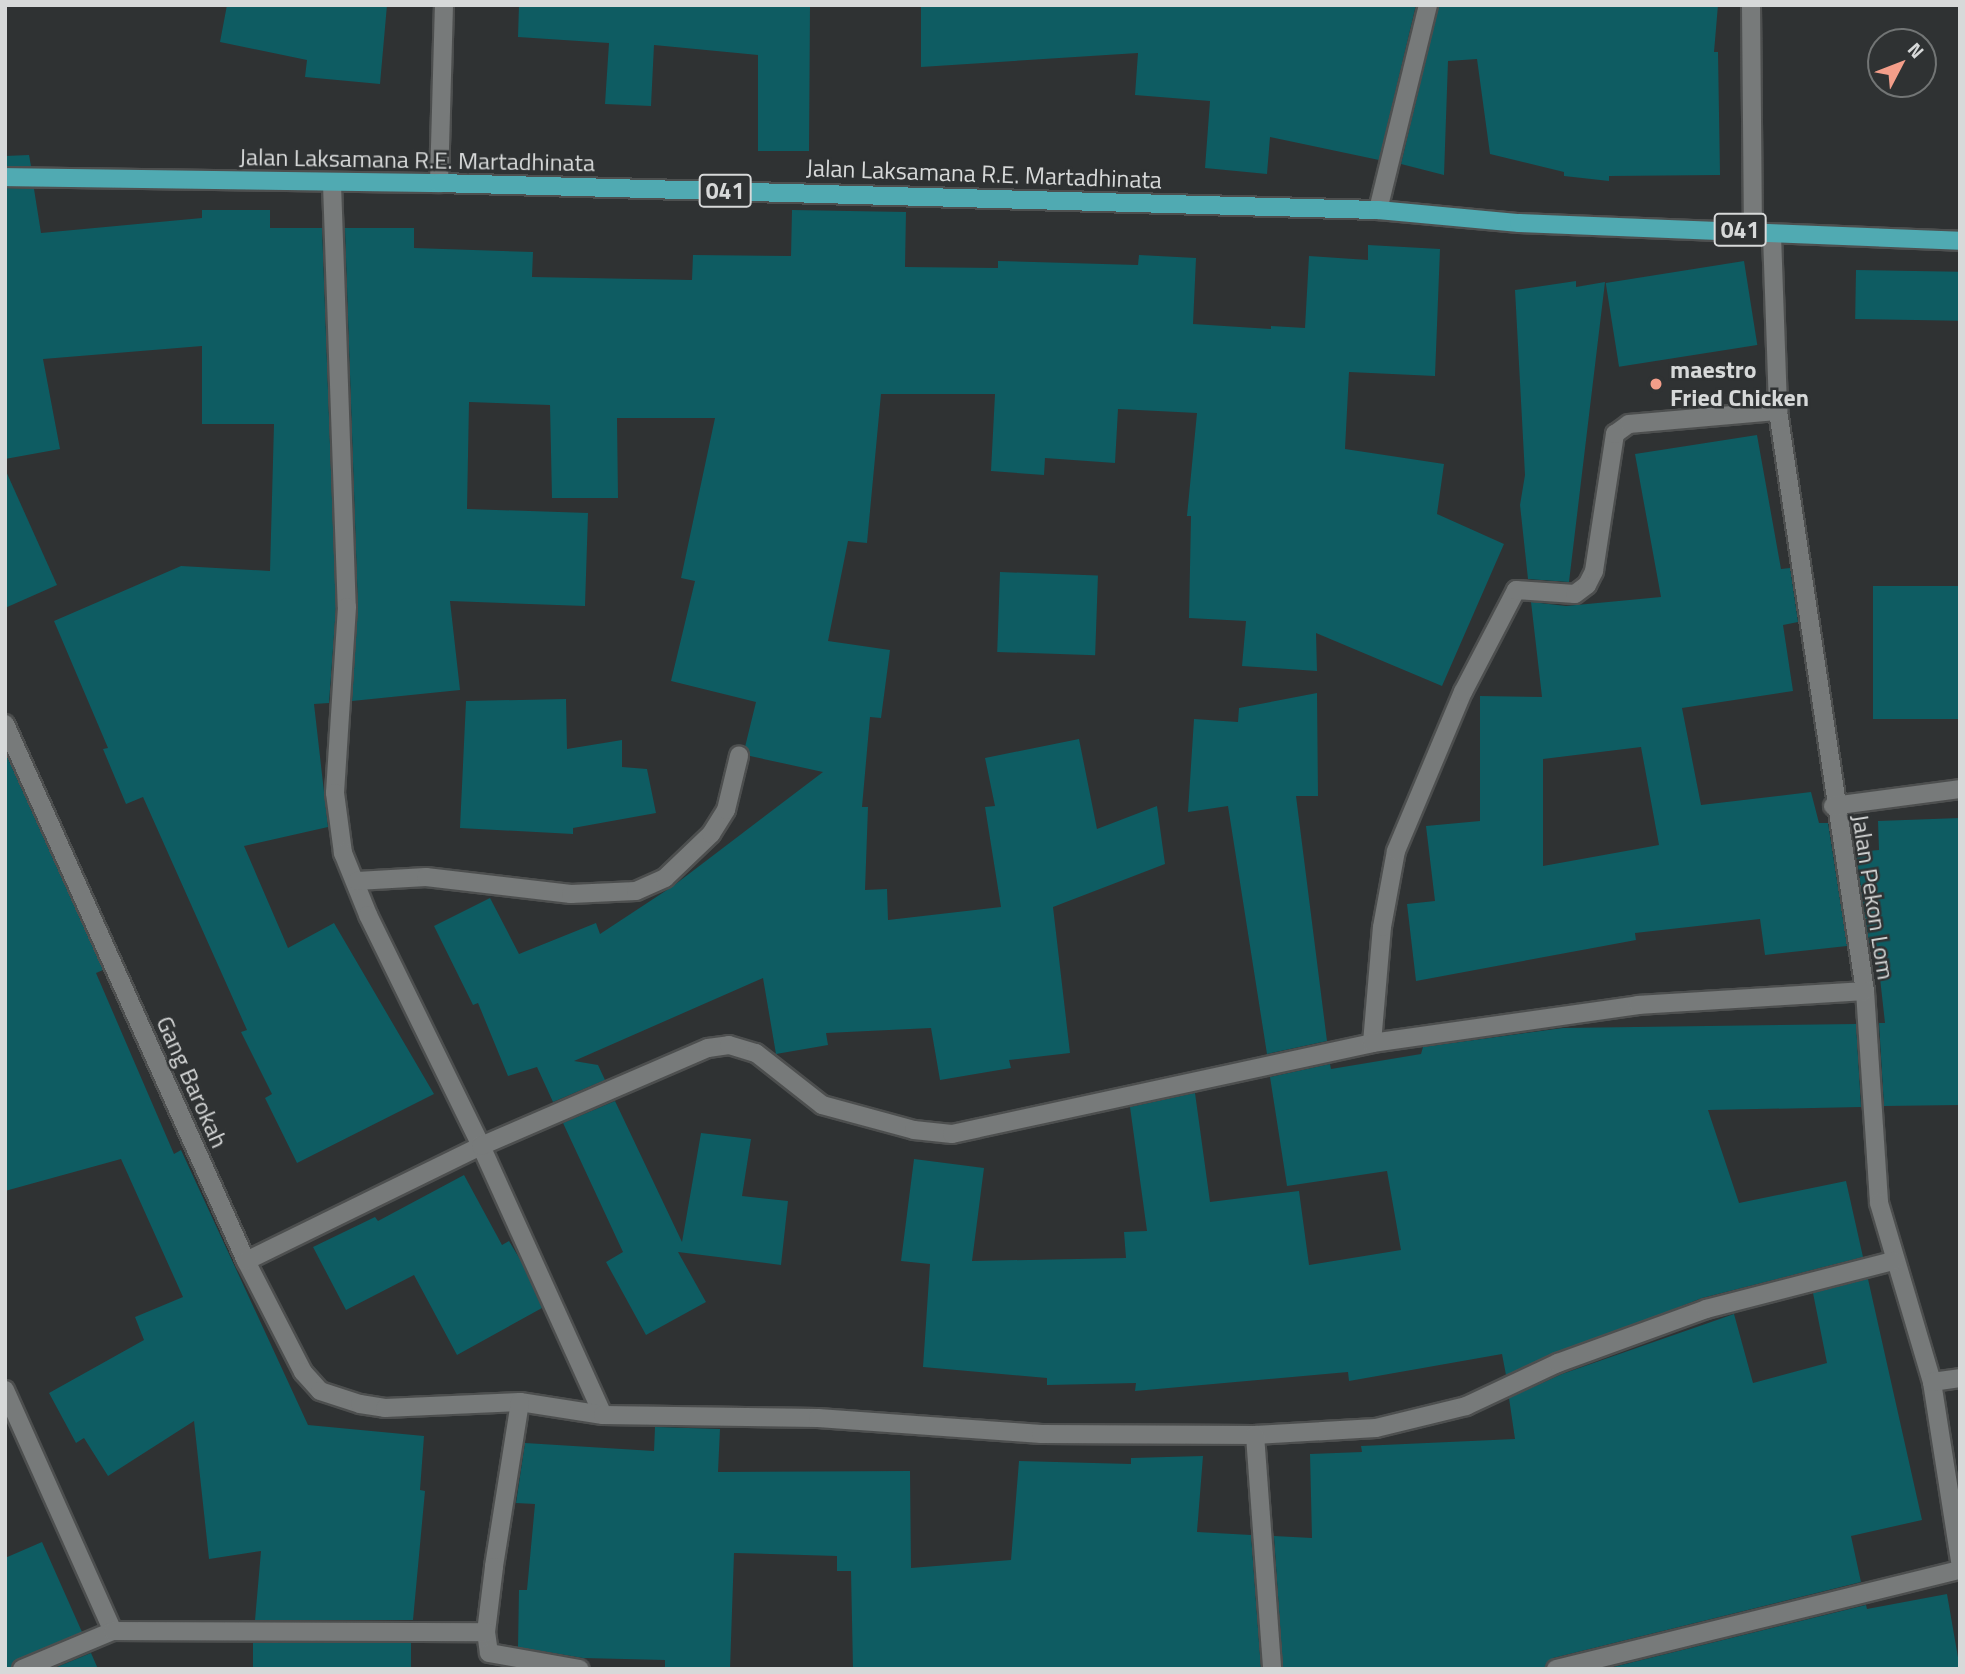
<!DOCTYPE html>
<html>
<head>
<meta charset="utf-8">
<style>
	body { margin:0 }
	#map { position:relative; width:1965px; height:1674px; overflow:hidden; background:#2f3233; font-family:"Titillium Web",sans-serif }
	div>[style] { position:absolute }
	[style*='--x'] { left:calc(var(--x)*1px); top:calc(var(--y)*1px); width:calc(var(--w)*1px); rotate:calc(var(--a)*1deg) }
	.building>* { inset:0; background:#0e5c62; transform-origin:0 0 }
	.roads { filter:drop-shadow(2px 0 #4d4f4f) drop-shadow(-2px 0 #4d4f4f) drop-shadow(0 2px #4d4f4f) drop-shadow(0 -2px #4d4f4f) }
	.minor>* { height:18px; margin:-9px; padding:0 9px; transform-origin:9px; border-radius:9px; background:#777a7a }
	.major>* { height:18px; margin:-9px; padding:0 9px; transform-origin:9px; border-radius:9px; background:#50aab2 }
	.dots>* { width:19px; height:19px; translate:-50% -50%; box-sizing:border-box; border:4px solid #2f3233; border-radius:50% }
	span { translate:-50% -50%; white-space:nowrap; text-align:center; line-height:1.15; -webkit-text-stroke:5px #2f3233; paint-order:stroke }
	.shield-label span { padding:2px 5px; background:#2f3233; border:2px solid; border-radius:5px; -webkit-text-stroke-width:0 }
	.shield-label { font-size:23px; color:#d7d9d9; font-weight:700 }
	.street-label { font-size:24px; color:#d7d9d9 }
	.poi-label { font-size:24px; color:#d7d9d9; font-weight:700 }
	.left { translate:0 -50%; text-align:left }
	.frame { position:absolute; inset:0; border:7px solid #d7d9d9; pointer-events:none }
	.north { position:absolute; left:1867px; top:28px; width:70px; height:70px; box-sizing:border-box; background:#2f3233; border:2px solid #727575; border-radius:50%; rotate:48deg; font-size:19px; font-weight:700; line-height:28px; text-align:center; color:#d7d9d9 }
	.north::after { content:''; display:block; margin:auto; width:24px; height:32px; background:#f49e8a; clip-path:polygon(50% 0,100% 100%,50% 72%,0 100%) }
</style>
</head>
<body>
<div id="map">
	<div class="building">
		<div style="clip-path:polygon(227px 5px,387px 5px,380px 84px,305px 77px,307px 60px,220px 42px)"></div>
		<div style="clip-path:polygon(519px 5px,810px 5px,809px 151px,758px 151px,758px 55px,654px 45px,651px 106px,605px 104px,609px 43px,518px 37px)"></div>
		<div style="clip-path:polygon(921px 5px,1416px 5px,1379px 160px,1270px 137px,1267px 174px,1205px 168px,1210px 101px,1135px 95px,1138px 53px,921px 67px)"></div>
		<div style="clip-path:polygon(1439px 5px,1718px 5px,1714px 52px,1718px 52px,1720px 175px,1609px 176px,1609px 181px,1564px 176px,1564px 172px,1490px 154px,1477px 59px,1448px 61px,1444px 175px,1401px 164px)"></div>
		<div style="clip-path:polygon(29px 155px,31px 166px,5px 166px,5px 156px)"></div>
		<div style="clip-path:polygon(5px 188px,34px 189px,41px 233px,202px 218px,202px 210px,270px 210px,270px 228px,322px 228px,336px 607px,329px 703px,314px 704px,328px 827px,244px 846px,288px 948px,334px 923px,434px 1094px,297px 1163px,265px 1098px,272px 1094px,241px 1032px,247px 1030px,143px 797px,126px 804px,103px 749px,108px 748px,54px 621px,181px 566px,270px 571px,274px 424px,202px 424px,202px 346px,43px 359px,60px 449px,5px 459px)"></div>
		<div style="clip-path:polygon(792px 210px,906px 212px,905px 267px,998px 268px,998px 261px,1138px 265px,1139px 255px,1196px 258px,1193px 324px,1271px 329px,1271px 326px,1305px 328px,1309px 256px,1368px 260px,1368px 245px,1440px 249px,1435px 376px,1349px 372px,1345px 449px,1444px 464px,1437px 514px,1504px 544px,1442px 686px,1316px 633px,1317px 671px,1242px 666px,1246px 621px,1189px 618px,1191px 516px,1187px 516px,1197px 413px,1118px 409px,1115px 463px,1045px 458px,1044px 475px,991px 471px,995px 394px,881px 394px,867px 543px,848px 541px,828px 641px,890px 650px,881px 718px,870px 717px,862px 807px,868px 807px,865px 890px,887px 889px,888px 920px,1001px 907px,985px 807px,995px 806px,985px 758px,1079px 739px,1097px 829px,1157px 806px,1165px 864px,1053px 907px,1070px 1053px,1009px 1060px,1011px 1068px,940px 1080px,931px 1028px,826px 1033px,828px 1045px,776px 1054px,763px 978px,574px 1061px,598px 1065px,605px 1080px,553px 1102px,537px 1067px,508px 1076px,478px 1003px,473px 1005px,434px 926px,490px 898px,519px 954px,596px 923px,600px 934px,673px 886px,823px 772px,750px 756px,745px 747px,756px 702px,671px 681px,695px 581px,681px 578px,715px 418px,617px 418px,618px 498px,552px 498px,550px 405px,469px 402px,467px 509px,588px 513px,585px 606px,450px 601px,460px 690px,352px 701px,358px 607px,345px 228px,414px 228px,414px 248px,533px 252px,532px 277px,692px 280px,693px 255px,791px 256px)"></div>
		<div style="left:1744px;top:261px;width:85px;height:140px;rotate:81deg"></div>
		<div style="left:1856px;top:270px;width:104px;height:49px;rotate:1deg"></div>
		<div style="clip-path:polygon(1576px 281px,1576px 287px,1605px 282px,1569px 582px,1528px 579px,1520px 505px,1525px 475px,1515px 290px)"></div>
		<div style="clip-path:polygon(evenodd,1757px 435px,1781px 569px,1790px 568px,1798px 622px,1783px 625px,1793px 691px,1682px 708px,1701px 805px,1811px 792px,1819px 823px,1828px 823px,1847px 946px,1765px 955px,1760px 919px,1635px 933px,1636px 940px,1416px 981px,1407px 904px,1435px 901px,1426px 826px,1480px 821px,1480px 696px,1542px 697px,1531px 602px,1566px 606px,1661px 597px,1635px 454px,1757px 435px,1641px 747px,1659px 845px,1543px 866px,1543px 759px,1641px 747px)"></div>
		<div style="clip-path:polygon(5px 469px,57px 585px,5px 608px)"></div>
		<div style="left:1000px;top:572px;width:98px;height:80px;rotate:2deg"></div>
		<div style="left:1960px;top:586px;width:133px;height:87px;rotate:90deg"></div>
		<div style="clip-path:polygon(1317px 693px,1318px 796px,1296px 796px,1327px 1041px,1267px 1054px,1228px 806px,1188px 812px,1194px 719px,1238px 722px,1239px 708px)"></div>
		<div style="clip-path:polygon(566px 699px,567px 749px,622px 740px,622px 767px,647px 769px,656px 813px,573px 828px,573px 834px,460px 828px,466px 701px)"></div>
		<div style="clip-path:polygon(5px 752px,103px 970px,96px 973px,174px 1154px,181px 1150px,308px 1425px,424px 1436px,420px 1490px,425px 1491px,413px 1620px,255px 1620px,261px 1551px,209px 1559px,194px 1421px,108px 1476px,84px 1438px,76px 1443px,49px 1393px,144px 1340px,135px 1317px,183px 1297px,121px 1159px,5px 1191px)"></div>
		<div style="clip-path:polygon(1960px 818px,1960px 1105px,1884px 1106px,1879px 1023px,1885px 1023px,1876px 942px,1869px 943px,1856px 852px,1879px 850px,1878px 821px)"></div>
		<div style="clip-path:polygon(1856px 1024px,1861px 1107px,1708px 1110px,1739px 1203px,1846px 1181px,1863px 1257px,1702px 1298px,1506px 1375px,1502px 1354px,1349px 1381px,1348px 1372px,1135px 1391px,1136px 1383px,1047px 1385px,1047px 1378px,923px 1367px,930px 1264px,901px 1261px,914px 1159px,984px 1168px,972px 1261px,1126px 1258px,1124px 1232px,1147px 1231px,1130px 1107px,1195px 1093px,1210px 1202px,1299px 1191px,1309px 1265px,1401px 1250px,1387px 1171px,1287px 1186px,1270px 1077px,1330px 1064px,1331px 1069px,1421px 1054px,1423px 1047px,1563px 1028px)"></div>
		<div style="clip-path:polygon(615px 1101px,682px 1242px,701px 1133px,751px 1139px,742px 1196px,788px 1201px,781px 1265px,678px 1252px,706px 1302px,646px 1335px,606px 1262px,623px 1252px,563px 1123px)"></div>
		<div style="clip-path:polygon(464px 1175px,502px 1245px,509px 1241px,521px 1261px,542px 1308px,457px 1355px,414px 1275px,346px 1310px,313px 1247px,375px 1217px,378px 1221px)"></div>
		<div style="clip-path:polygon(1868px 1279px,1922px 1520px,1851px 1536px,1861px 1582px,1553px 1658px,1545px 1669px,1283px 1669px,1274px 1536px,1312px 1538px,1310px 1454px,1362px 1452px,1361px 1446px,1515px 1439px,1509px 1398px,1562px 1374px,1734px 1314px,1753px 1383px,1827px 1363px,1813px 1293px)"></div>
		<div style="clip-path:polygon(655px 1427px,720px 1429px,718px 1472px,910px 1471px,911px 1568px,1011px 1560px,1019px 1461px,1131px 1464px,1131px 1458px,1203px 1456px,1197px 1532px,1251px 1535px,1261px 1669px,853px 1669px,851px 1571px,837px 1571px,837px 1556px,734px 1553px,730px 1669px,665px 1669px,665px 1660px,583px 1658px,518px 1647px,519px 1590px,527px 1590px,535px 1504px,516px 1503px,525px 1443px,654px 1451px)"></div>
		<div style="clip-path:polygon(42px 1542px,82px 1632px,18px 1659px,11px 1669px,5px 1669px,5px 1558px)"></div>
		<div style="clip-path:polygon(1947px 1594px,1960px 1669px,1605px 1669px,1866px 1605px,1867px 1609px)"></div>
		<div style="left:253px;top:1643px;width:158px;height:26px"></div>
		<div style="clip-path:polygon(91px 1653px,98px 1669px,52px 1669px)"></div>
	</div>
	<div class="roads">
		<div class="minor">
			<div style="--x:1751;--y:5;--w:225;--a:89.5"></div>
			<div style="--x:439;--y:183;--w:178;--a:-88.4"></div>
			<div style="--x:332;--y:184;--w:423;--a:88"></div>
			<div style="--x:347;--y:607;--w:186;--a:93.7"></div>
			<div style="--x:335;--y:793;--w:61;--a:82.4"></div>
			<div style="--x:343;--y:853;--w:67;--a:68"></div>
			<div style="--x:368;--y:915;--w:257;--a:63.9"></div>
			<div style="--x:481;--y:1146;--w:295;--a:65.6"></div>
			<div style="--x:1378;--y:210;--w:211;--a:-76.3"></div>
			<div style="--x:1772;--y:235;--w:176;--a:88"></div>
			<div style="--x:1778;--y:411;--w:586;--a:81.47"></div>
			<div style="--x:1865;--y:991;--w:212;--a:86.2"></div>
			<div style="--x:1879;--y:1203;--w:187;--a:73.5"></div>
			<div style="--x:1932;--y:1382;--w:181;--a:81.1"></div>
			<div style="--x:5;--y:724;--w:589;--a:65.83"></div>
			<div style="--x:246;--y:1261;--w:125;--a:62.8"></div>
			<div style="--x:303;--y:1372;--w:25;--a:48"></div>
			<div style="--x:320;--y:1391;--w:42;--a:18"></div>
			<div style="--x:360;--y:1404;--w:25;--a:9"></div>
			<div style="--x:385;--y:1408;--w:135;--a:-2.5"></div>
			<div style="--x:520;--y:1402;--w:84;--a:8.9"></div>
			<div style="--x:603;--y:1415;--w:215;--a:0.8"></div>
			<div style="--x:818;--y:1418;--w:224;--a:4.1"></div>
			<div style="--x:1041;--y:1434;--w:214;--a:0.3"></div>
			<div style="--x:1255;--y:1435;--w:121;--a:-3.3"></div>
			<div style="--x:1376;--y:1428;--w:93;--a:-13.7"></div>
			<div style="--x:1466;--y:1406;--w:102;--a:-25.1"></div>
			<div style="--x:1558;--y:1363;--w:158;--a:-20"></div>
			<div style="--x:1706;--y:1309;--w:193;--a:-14.4"></div>
			<div style="--x:1833;--y:806;--w:128;--a:-7.6"></div>
			<div style="--x:357;--y:881;--w:69;--a:-3.3"></div>
			<div style="--x:426;--y:877;--w:146;--a:6.7"></div>
			<div style="--x:571;--y:894;--w:65;--a:-2.6"></div>
			<div style="--x:636;--y:891;--w:32;--a:-24"></div>
			<div style="--x:665;--y:878;--w:64;--a:-43.7"></div>
			<div style="--x:711;--y:834;--w:28;--a:-58"></div>
			<div style="--x:726;--y:810;--w:56;--a:-76.5"></div>
			<div style="--x:1372;--y:1043;--w:116;--a:-85.1"></div>
			<div style="--x:1382;--y:927;--w:77;--a:-79.6"></div>
			<div style="--x:1396;--y:851;--w:173;--a:-67.2"></div>
			<div style="--x:1463;--y:692;--w:115;--a:-62.5"></div>
			<div style="--x:1516;--y:590;--w:59;--a:3.9"></div>
			<div style="--x:1575;--y:594;--w:15;--a:-37"></div>
			<div style="--x:1587;--y:585;--w:16;--a:-63"></div>
			<div style="--x:1594;--y:571;--w:139;--a:-81.3"></div>
			<div style="--x:1615;--y:434;--w:17;--a:-36"></div>
			<div style="--x:1629;--y:424;--w:150;--a:-5"></div>
			<div style="--x:246;--y:1261;--w:262;--a:-26.1"></div>
			<div style="--x:481;--y:1146;--w:247;--a:-23.4"></div>
			<div style="--x:708;--y:1048;--w:21;--a:-8"></div>
			<div style="--x:729;--y:1045;--w:28;--a:17"></div>
			<div style="--x:756;--y:1053;--w:84;--a:38.2"></div>
			<div style="--x:822;--y:1105;--w:95;--a:15.2"></div>
			<div style="--x:914;--y:1130;--w:38;--a:6"></div>
			<div style="--x:952;--y:1134;--w:430;--a:-12.2"></div>
			<div style="--x:1372;--y:1043;--w:269;--a:-8.1"></div>
			<div style="--x:1638;--y:1005;--w:227;--a:-3.5"></div>
			<div style="--x:1932;--y:1382;--w:28;--a:-8"></div>
			<div style="--x:5;--y:1390;--w:264;--a:65.9"></div>
			<div style="--x:520;--y:1402;--w:167;--a:99"></div>
			<div style="--x:494;--y:1567;--w:65;--a:97"></div>
			<div style="--x:486;--y:1632;--w:21;--a:82"></div>
			<div style="--x:489;--y:1653;--w:92;--a:10"></div>
			<div style="--x:1255;--y:1435;--w:235;--a:85.8"></div>
			<div style="--x:22;--y:1669;--w:99;--a:-22.7"></div>
			<div style="--x:113;--y:1631;--w:373;--a:0.2"></div>
			<div style="--x:1556;--y:1669;--w:416;--a:-13.8"></div>
		</div>
		<div class="major">
			<div style="--x:5;--y:177;--w:434;--a:0.8"></div>
			<div style="--x:439;--y:183;--w:939;--a:1.65"></div>
			<div style="--x:1378;--y:210;--w:142;--a:5.3"></div>
			<div style="--x:1519;--y:223;--w:441;--a:2.3"></div>
		</div>
	</div>
	<div class="dots">
		<div style="left:1656px;top:384px;background:#f49e8a"></div>
	</div>
	<div class="shield-label">
		<span style="left:725px;top:191px">041</span>
		<span style="left:1740px;top:230px">041</span>
	</div>
	<div class="street-label">
		<span style="left:417px;top:160px;rotate:1deg">Jalan Laksamana R.E. Martadhinata</span>
		<span style="left:984px;top:174px;rotate:2deg">Jalan Laksamana R.E. Martadhinata</span>
		<span style="left:1873px;top:897px;rotate:81deg">Jalan Pekon Lom</span>
		<span style="left:192px;top:1082px;rotate:66deg">Gang Barokah</span>
	</div>
	<div class="poi-label">
		<span class="left" style="left:1670px;top:384px">maestro<br>Fried Chicken</span>
	</div>
	<div class="frame"></div>
	<div class="north">N</div>
</div>
</body>
</html>
